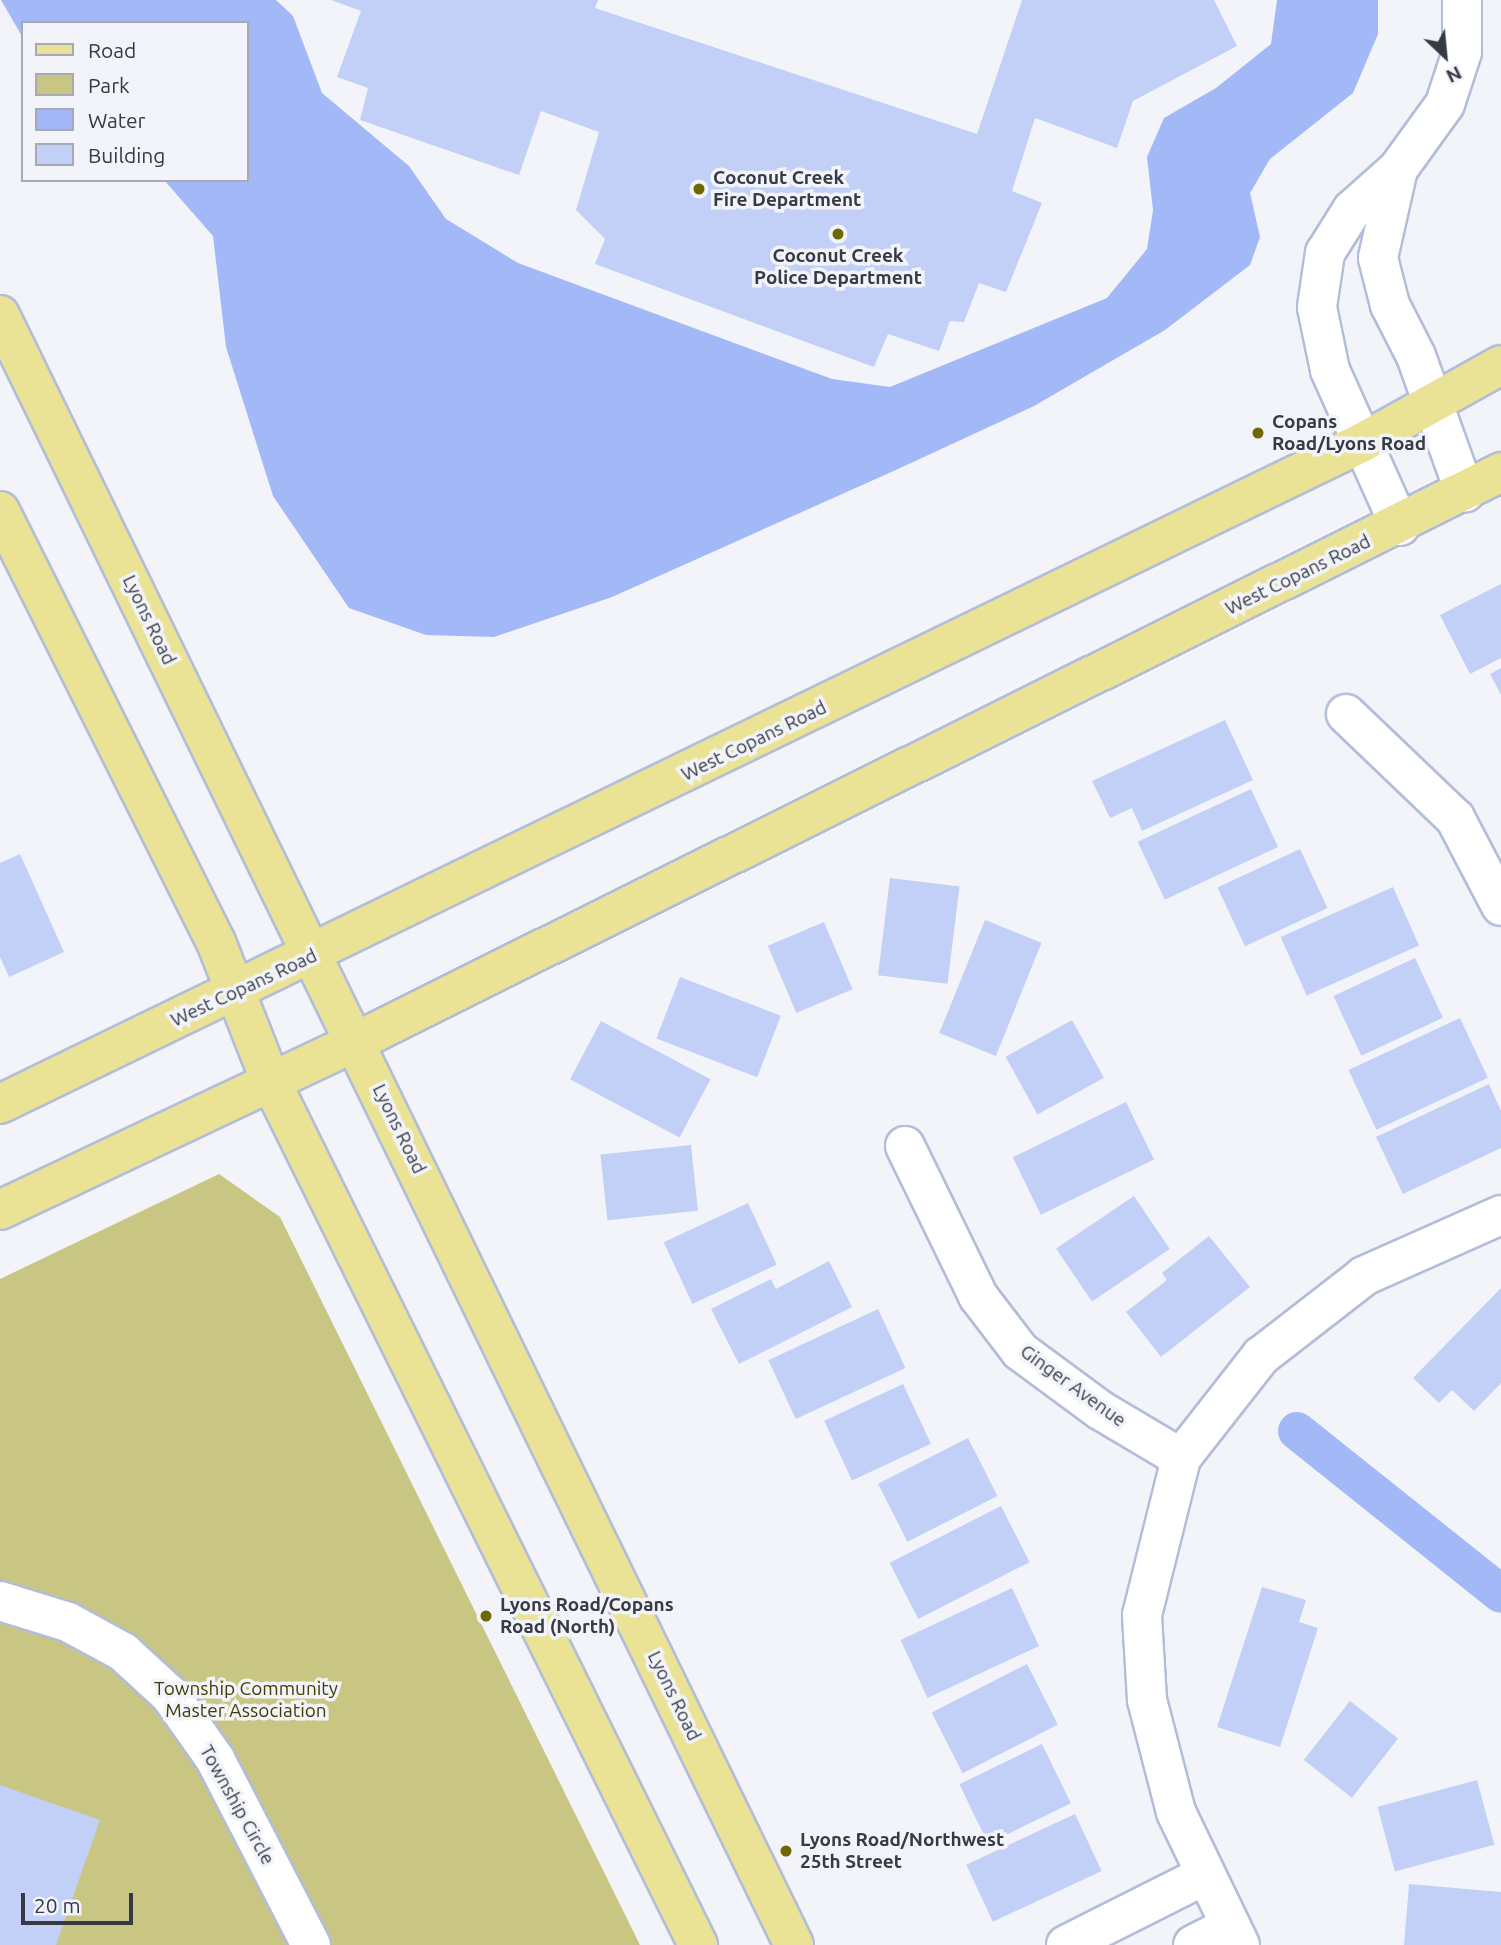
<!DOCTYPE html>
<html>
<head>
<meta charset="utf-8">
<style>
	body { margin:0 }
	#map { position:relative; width:1501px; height:1945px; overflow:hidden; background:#f2f4fa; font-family:Ubuntu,sans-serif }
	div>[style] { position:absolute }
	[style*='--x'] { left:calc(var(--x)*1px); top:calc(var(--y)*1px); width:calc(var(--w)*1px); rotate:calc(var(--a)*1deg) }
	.green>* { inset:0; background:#c9c582 }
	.water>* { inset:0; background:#a2b8f7 }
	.canal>* { height:38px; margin:-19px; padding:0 19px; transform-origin:19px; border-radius:19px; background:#a2b8f7 }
	.building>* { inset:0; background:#c2d0f7; transform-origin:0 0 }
	.roads { filter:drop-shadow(2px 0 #b3bdd9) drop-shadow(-2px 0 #b3bdd9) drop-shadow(0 2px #b3bdd9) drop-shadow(0 -2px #b3bdd9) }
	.minor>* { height:38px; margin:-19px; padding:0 19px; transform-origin:19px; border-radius:19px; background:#fff }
	.major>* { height:38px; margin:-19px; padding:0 19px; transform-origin:19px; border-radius:19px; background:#eae395 }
	.dots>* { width:19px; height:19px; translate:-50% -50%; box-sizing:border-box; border:4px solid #f2f4fa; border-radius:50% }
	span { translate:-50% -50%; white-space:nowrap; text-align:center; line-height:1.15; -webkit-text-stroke:7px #f2f4fa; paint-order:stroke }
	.poi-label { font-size:19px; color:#363a45; font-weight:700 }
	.left { translate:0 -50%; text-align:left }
	.street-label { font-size:19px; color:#363a45 }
	.park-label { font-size:19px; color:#423d02 }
	.legend { position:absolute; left:21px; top:21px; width:228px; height:161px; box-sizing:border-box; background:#f2f4fa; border:2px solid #a7aab2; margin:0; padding:9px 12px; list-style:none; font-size:21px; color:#363a45 }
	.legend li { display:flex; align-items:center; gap:14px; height:35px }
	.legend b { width:35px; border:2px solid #a7aab2 }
	.north { position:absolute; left:1410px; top:21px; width:70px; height:70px; -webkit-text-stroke:5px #f2f4fa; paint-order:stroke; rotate:154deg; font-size:19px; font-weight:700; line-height:28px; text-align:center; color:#363a45 }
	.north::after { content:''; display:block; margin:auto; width:24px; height:32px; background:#363a45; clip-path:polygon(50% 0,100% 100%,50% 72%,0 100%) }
	.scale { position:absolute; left:21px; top:1893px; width:112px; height:32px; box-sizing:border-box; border:4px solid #363a45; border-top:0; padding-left:9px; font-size:21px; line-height:24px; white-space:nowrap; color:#363a45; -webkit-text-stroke:5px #f2f4fa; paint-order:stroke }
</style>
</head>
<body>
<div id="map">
	<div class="green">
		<div style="clip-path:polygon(219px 1174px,280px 1217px,640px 1945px,0 1945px,0 1279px)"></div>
	</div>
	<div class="water">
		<div style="clip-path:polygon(1px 0,276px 0,293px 16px,322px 93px,409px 166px,446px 219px,518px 263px,832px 379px,890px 387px,1107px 298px,1147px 249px,1153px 210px,1147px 157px,1164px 118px,1216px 88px,1271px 44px,1277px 0,1378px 0,1378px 34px,1353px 93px,1270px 159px,1250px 193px,1260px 237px,1250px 265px,1165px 330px,1034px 406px,898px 469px,612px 597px,494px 637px,426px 635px,349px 608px,273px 496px,226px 347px,213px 236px,164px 180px,247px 180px,247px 23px,23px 23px,23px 38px)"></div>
	</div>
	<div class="canal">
		<div style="--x:1297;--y:1431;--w:261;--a:38.6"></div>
	</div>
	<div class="building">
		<div style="clip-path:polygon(331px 0,598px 0,595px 8px,977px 134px,1022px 0,1214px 0,1237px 46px,1133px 101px,1117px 148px,1035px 118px,1012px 191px,1042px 203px,1006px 292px,979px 283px,964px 322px,950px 321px,939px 351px,888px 334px,874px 367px,595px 264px,605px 239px,576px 210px,599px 132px,541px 111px,519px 175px,360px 120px,368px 88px,337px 77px,361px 11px)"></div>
		<div style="clip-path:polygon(1501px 584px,1501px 658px,1470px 674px,1440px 615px)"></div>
		<div style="clip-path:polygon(1501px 668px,1501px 695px,1490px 674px)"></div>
		<div style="clip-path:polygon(1225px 720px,1253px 780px,1142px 831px,1132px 808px,1110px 818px,1092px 781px)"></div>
		<div style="left:1251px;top:789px;width:64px;height:125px;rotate:65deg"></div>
		<div style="left:1300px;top:849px;width:65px;height:91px;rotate:65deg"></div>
		<div style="clip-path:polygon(20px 854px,64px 952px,9px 977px,0 957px,0 863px)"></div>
		<div style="left:890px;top:878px;width:70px;height:98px;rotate:7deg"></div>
		<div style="left:1393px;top:887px;width:64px;height:123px;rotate:66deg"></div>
		<div style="left:985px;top:920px;width:61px;height:122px;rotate:22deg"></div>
		<div style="left:824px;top:922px;width:73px;height:61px;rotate:67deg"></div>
		<div style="left:1415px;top:958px;width:66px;height:90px;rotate:65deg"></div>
		<div style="left:680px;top:977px;width:108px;height:66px;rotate:21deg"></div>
		<div style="left:1460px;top:1018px;width:66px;height:123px;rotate:65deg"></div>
		<div style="left:1072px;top:1020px;width:66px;height:76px;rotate:61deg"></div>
		<div style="left:601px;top:1021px;width:124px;height:66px;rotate:28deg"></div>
		<div style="clip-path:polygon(1489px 1084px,1501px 1111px,1501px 1148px,1403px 1194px,1376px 1137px)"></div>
		<div style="left:1126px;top:1102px;width:64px;height:126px;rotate:64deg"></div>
		<div style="left:691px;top:1145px;width:66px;height:91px;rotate:84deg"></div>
		<div style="left:1134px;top:1196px;width:64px;height:94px;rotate:56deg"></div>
		<div style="left:748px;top:1203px;width:68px;height:93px;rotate:65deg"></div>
		<div style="clip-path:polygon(1209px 1236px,1250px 1287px,1161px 1357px,1126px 1312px,1167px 1280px,1162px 1273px)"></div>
		<div style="clip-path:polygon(829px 1261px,852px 1307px,739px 1364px,711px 1309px,771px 1279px,776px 1289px)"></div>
		<div style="clip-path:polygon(1501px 1288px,1501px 1383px,1474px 1411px,1452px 1390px,1439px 1403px,1413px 1378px)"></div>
		<div style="left:878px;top:1309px;width:65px;height:121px;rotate:65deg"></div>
		<div style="left:903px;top:1384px;width:66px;height:87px;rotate:65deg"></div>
		<div style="left:968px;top:1438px;width:65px;height:101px;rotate:63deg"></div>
		<div style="left:1001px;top:1506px;width:63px;height:125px;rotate:63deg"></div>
		<div style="clip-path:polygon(1262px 1587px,1306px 1600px,1299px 1622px,1318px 1628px,1280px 1747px,1217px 1727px)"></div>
		<div style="left:1012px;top:1588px;width:64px;height:123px;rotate:65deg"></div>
		<div style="left:1027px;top:1664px;width:68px;height:107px;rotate:63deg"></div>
		<div style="left:1350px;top:1701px;width:61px;height:75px;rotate:38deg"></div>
		<div style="left:1042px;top:1744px;width:66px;height:92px;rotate:64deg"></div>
		<div style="left:1477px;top:1780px;width:67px;height:103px;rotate:75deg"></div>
		<div style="clip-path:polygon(0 1785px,100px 1820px,56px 1945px,0 1945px)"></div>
		<div style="left:1075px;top:1814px;width:63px;height:120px;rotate:65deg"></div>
		<div style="clip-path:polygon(1409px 1884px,1501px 1892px,1501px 1945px,1404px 1945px)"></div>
	</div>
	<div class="roads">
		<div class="minor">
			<div style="--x:1398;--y:169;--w:91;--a:102.7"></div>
			<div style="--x:1378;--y:258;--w:49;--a:75.7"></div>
			<div style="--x:1390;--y:305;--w:57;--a:63"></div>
			<div style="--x:1416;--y:356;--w:145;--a:70.3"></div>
			<div style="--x:1400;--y:526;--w:171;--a:-114.2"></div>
			<div style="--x:1330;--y:370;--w:64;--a:-101.7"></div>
			<div style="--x:1317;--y:307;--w:55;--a:-81.6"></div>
			<div style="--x:1325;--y:253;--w:51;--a:-57.9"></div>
			<div style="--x:1352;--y:210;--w:62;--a:-41.7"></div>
			<div style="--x:1398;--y:169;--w:80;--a:-54.1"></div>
			<div style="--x:1445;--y:104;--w:55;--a:-71.9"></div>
			<div style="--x:1462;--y:52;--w:52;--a:-90"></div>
			<div style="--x:1346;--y:714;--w:151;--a:43.7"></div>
			<div style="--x:1455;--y:818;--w:99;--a:62.4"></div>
			<div style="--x:905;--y:1146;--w:167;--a:64"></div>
			<div style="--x:978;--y:1296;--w:69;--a:52.6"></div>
			<div style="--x:1020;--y:1351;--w:99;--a:36.4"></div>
			<div style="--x:1100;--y:1410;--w:94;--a:30.7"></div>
			<div style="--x:0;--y:1601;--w:71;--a:17.2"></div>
			<div style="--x:68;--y:1622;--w:63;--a:28.6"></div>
			<div style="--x:123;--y:1652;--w:64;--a:42.5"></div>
			<div style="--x:170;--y:1695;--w:78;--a:54.9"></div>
			<div style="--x:215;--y:1759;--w:209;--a:62.7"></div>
			<div style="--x:1066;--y:1945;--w:153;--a:-26.7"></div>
			<div style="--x:1193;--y:1945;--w:42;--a:-27.2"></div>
			<div style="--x:1240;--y:1945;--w:148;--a:-115.7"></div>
			<div style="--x:1176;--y:1812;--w:116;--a:-104.5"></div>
			<div style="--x:1147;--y:1700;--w:85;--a:-93.4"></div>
			<div style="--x:1142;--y:1615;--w:162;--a:-76"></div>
			<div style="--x:1181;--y:1458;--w:130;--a:-51.9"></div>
			<div style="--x:1261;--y:1356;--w:130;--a:-37.8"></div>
			<div style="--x:1364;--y:1276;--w:150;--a:-24"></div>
		</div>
		<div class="major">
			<div style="--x:0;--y:315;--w:1813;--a:64.03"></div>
			<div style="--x:0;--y:511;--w:482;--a:63.4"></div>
			<div style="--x:216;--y:942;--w:150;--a:68.6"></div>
			<div style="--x:271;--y:1082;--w:963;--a:63.67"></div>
			<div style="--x:0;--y:1104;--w:1513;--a:-25.9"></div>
			<div style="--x:1361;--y:443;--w:160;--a:-29.1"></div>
			<div style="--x:0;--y:1210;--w:395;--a:-25.3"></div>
			<div style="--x:357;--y:1041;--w:1278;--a:-26.44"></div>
		</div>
	</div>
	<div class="dots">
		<div style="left:699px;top:189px;background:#6f6700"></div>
		<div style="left:838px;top:234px;background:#6f6700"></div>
		<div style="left:1258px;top:433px;background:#6f6700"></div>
		<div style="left:486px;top:1616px;background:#6f6700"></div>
		<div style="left:786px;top:1851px;background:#6f6700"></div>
	</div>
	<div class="poi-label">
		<span class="left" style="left:713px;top:189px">Coconut Creek<br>Fire Department</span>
		<span style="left:838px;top:267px">Coconut Creek<br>Police Department</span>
		<span class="left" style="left:1272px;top:433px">Copans<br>Road/Lyons Road</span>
		<span class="left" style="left:500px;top:1616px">Lyons Road/Copans<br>Road (North)</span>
		<span class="left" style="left:800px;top:1851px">Lyons Road/Northwest<br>25th Street</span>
	</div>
	<div class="street-label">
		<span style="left:1298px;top:575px;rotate:-26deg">West Copans Road</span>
		<span style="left:149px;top:620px;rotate:64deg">Lyons Road</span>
		<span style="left:754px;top:741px;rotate:-26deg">West Copans Road</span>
		<span style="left:244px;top:988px;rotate:-25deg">West Copans Road</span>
		<span style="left:399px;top:1129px;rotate:64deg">Lyons Road</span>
		<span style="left:1073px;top:1386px;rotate:36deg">Ginger Avenue</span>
		<span style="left:674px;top:1696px;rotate:64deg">Lyons Road</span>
		<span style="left:237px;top:1805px;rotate:61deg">Township Circle</span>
	</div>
	<div class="park-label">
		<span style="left:246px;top:1700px">Township Community<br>Master Association</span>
	</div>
	<ul class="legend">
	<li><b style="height:9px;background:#eae395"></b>Road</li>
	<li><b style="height:19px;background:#c9c582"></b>Park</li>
	<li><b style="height:19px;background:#a2b8f7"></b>Water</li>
	<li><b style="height:19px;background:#c2d0f7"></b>Building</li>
	</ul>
	<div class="north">N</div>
	<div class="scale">20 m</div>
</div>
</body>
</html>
